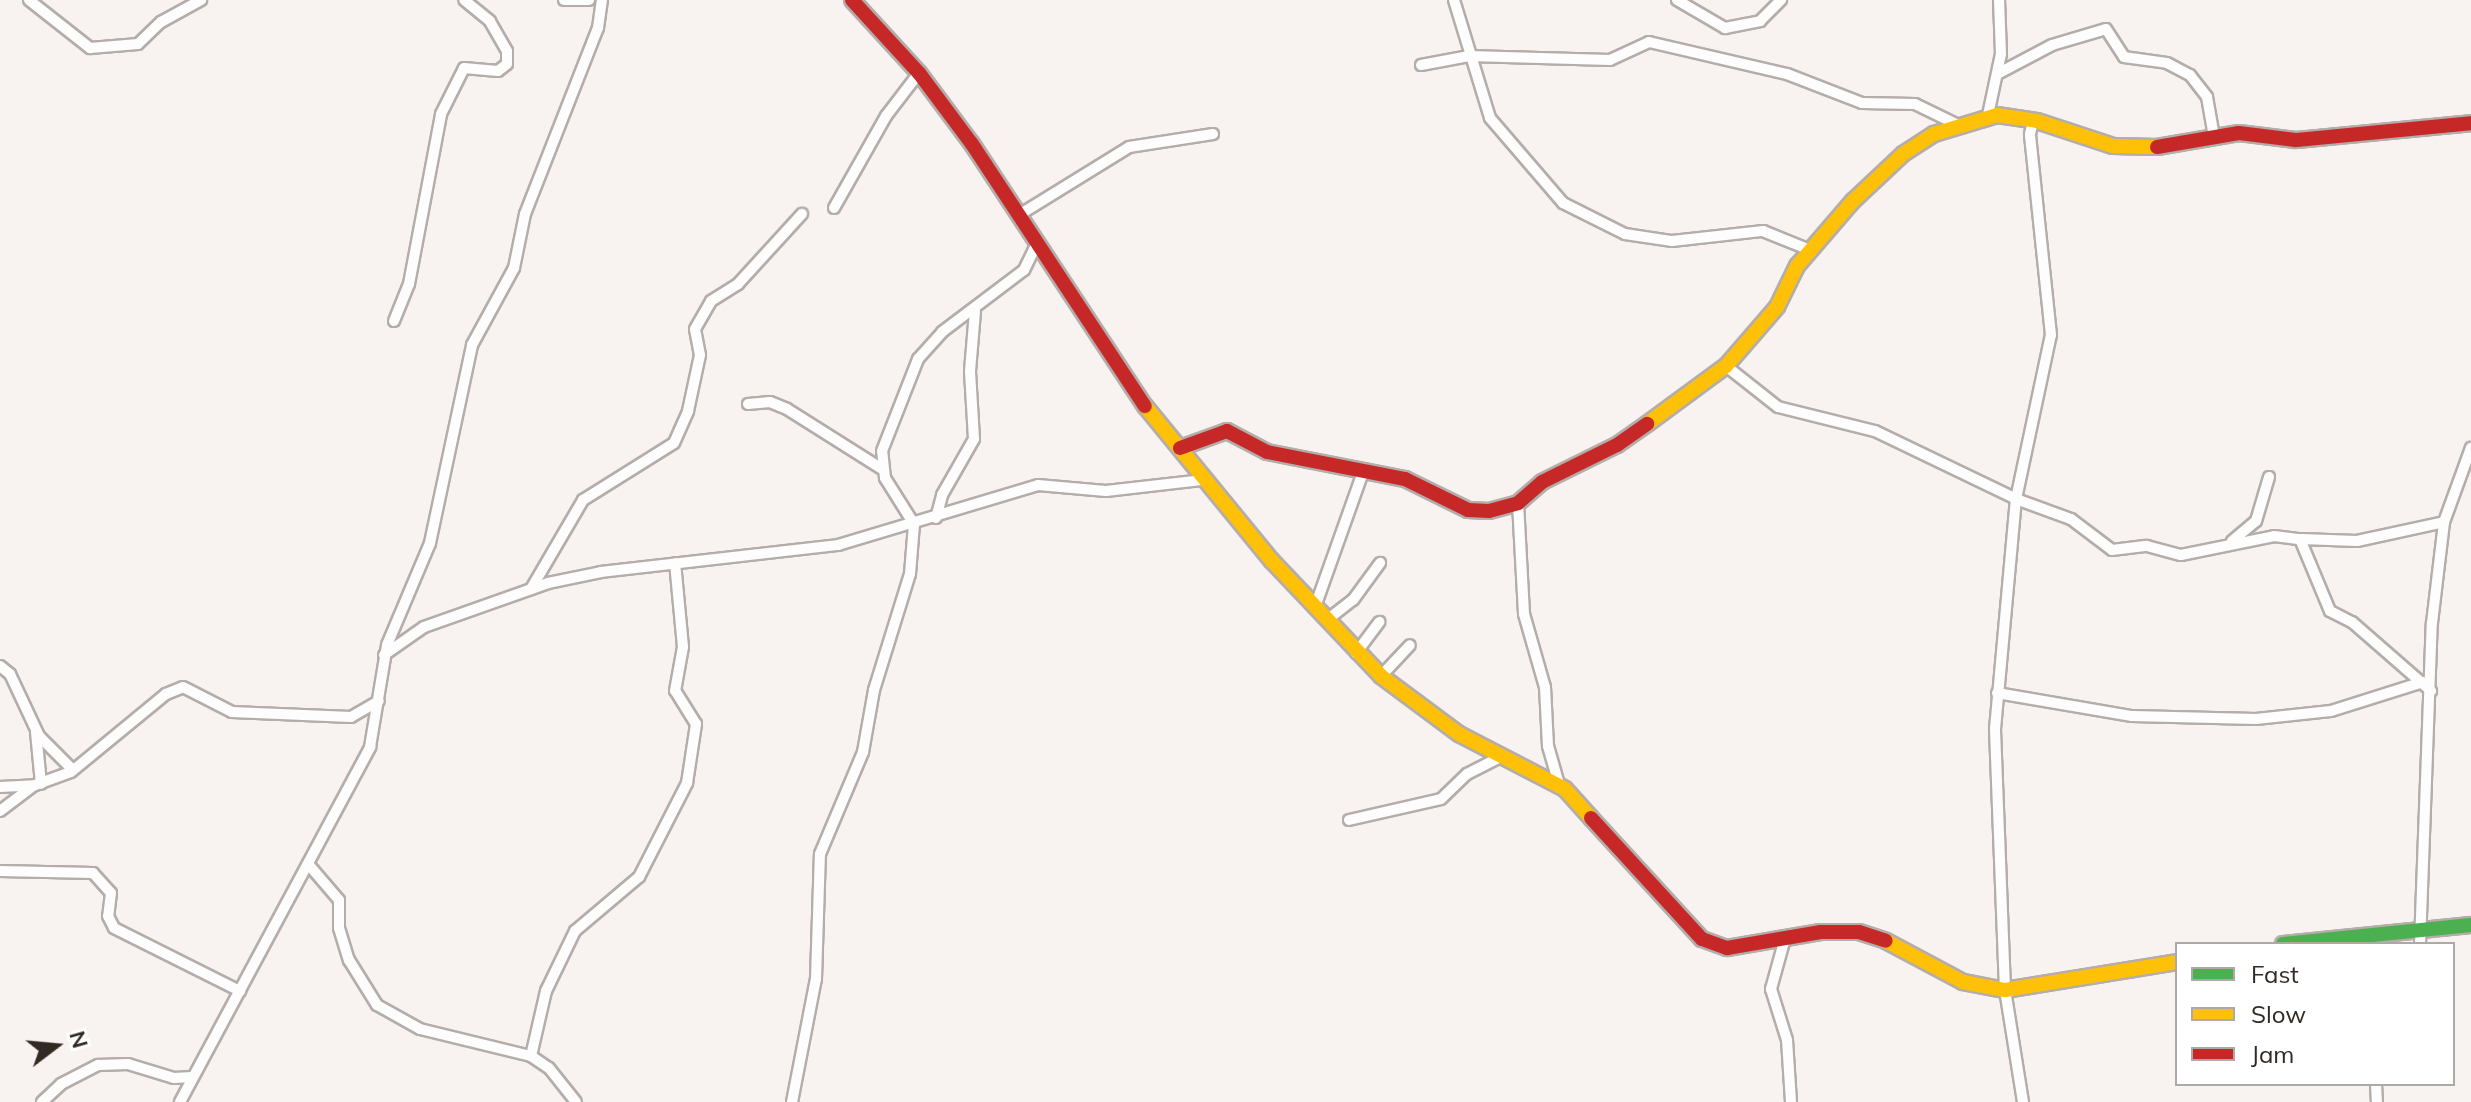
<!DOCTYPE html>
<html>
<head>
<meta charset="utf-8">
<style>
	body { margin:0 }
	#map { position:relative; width:2471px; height:1102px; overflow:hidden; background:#f8f3f0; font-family:Mulish,sans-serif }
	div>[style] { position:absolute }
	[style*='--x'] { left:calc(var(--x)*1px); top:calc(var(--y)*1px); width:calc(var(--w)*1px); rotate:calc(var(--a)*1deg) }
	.roads { filter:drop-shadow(2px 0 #b4ada9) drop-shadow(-2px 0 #b4ada9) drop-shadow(0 2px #b4ada9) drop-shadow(0 -2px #b4ada9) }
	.street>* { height:10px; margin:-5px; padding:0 5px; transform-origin:5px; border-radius:5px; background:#fefdfd }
	.fast>* { height:14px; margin:-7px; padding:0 7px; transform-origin:7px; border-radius:7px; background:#4caf50 }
	.slow>* { height:14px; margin:-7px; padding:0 7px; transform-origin:7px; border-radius:7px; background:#ffc107 }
	.jam>* { height:14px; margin:-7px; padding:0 7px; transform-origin:7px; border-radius:7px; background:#c62828 }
	span { translate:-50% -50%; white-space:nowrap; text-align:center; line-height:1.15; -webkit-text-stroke:6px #fff; paint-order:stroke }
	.legend { position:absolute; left:2175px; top:942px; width:280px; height:144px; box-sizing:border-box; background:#fff; border:2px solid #ada9a7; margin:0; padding:10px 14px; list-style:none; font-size:24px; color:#322923 }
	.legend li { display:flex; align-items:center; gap:16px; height:40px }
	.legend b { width:40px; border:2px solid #ada9a7 }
	.north { position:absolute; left:16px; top:1006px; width:80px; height:80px; -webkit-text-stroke:6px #fff; paint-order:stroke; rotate:74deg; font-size:22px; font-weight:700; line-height:32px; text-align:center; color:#322923 }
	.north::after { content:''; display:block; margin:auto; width:28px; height:36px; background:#322923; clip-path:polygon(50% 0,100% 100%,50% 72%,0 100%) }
</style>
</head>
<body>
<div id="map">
	<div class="roads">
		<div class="street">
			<div style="--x:29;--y:0;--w:78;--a:38.2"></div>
			<div style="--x:90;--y:48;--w:48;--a:-4.8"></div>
			<div style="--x:138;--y:44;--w:32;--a:-44"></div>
			<div style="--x:161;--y:22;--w:46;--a:-28.8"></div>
			<div style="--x:564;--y:0;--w:25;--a:0"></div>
			<div style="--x:1454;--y:0;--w:123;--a:73"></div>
			<div style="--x:1490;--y:118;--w:112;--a:49.3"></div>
			<div style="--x:1563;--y:203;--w:69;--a:26.6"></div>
			<div style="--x:1625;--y:234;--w:48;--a:8.5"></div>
			<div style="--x:1672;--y:241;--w:92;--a:-6.3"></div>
			<div style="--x:1763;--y:231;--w:51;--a:22"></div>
			<div style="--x:1677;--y:0;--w:56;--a:30.3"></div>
			<div style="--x:1725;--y:28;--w:36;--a:-11"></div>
			<div style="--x:1760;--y:21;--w:30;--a:-45"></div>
			<div style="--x:1421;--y:65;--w:49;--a:-10.6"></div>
			<div style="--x:1469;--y:56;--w:141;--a:1.6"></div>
			<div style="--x:1610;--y:60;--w:43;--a:-24.8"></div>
			<div style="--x:1649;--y:42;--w:142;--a:13.1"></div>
			<div style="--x:1787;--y:74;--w:80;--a:21.1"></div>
			<div style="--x:1862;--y:103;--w:53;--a:1.1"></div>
			<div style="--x:1915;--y:104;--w:48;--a:26"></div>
			<div style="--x:1999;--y:73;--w:60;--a:-27.8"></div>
			<div style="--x:2052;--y:45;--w:56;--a:-16.5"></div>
			<div style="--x:2106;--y:29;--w:33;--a:57"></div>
			<div style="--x:2124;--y:57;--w:43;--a:7.9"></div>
			<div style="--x:2167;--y:63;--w:26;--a:28"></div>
			<div style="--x:2190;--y:75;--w:28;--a:52"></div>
			<div style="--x:2207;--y:97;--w:39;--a:80"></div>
			<div style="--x:1988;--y:115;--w:62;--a:-78"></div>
			<div style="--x:2001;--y:54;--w:54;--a:-92.1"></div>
			<div style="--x:834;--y:208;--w:106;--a:-60.5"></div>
			<div style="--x:886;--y:116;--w:54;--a:-52.5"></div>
			<div style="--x:1019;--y:215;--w:129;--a:-31.7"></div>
			<div style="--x:1129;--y:147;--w:85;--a:-8.8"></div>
			<div style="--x:394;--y:321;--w:40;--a:-68"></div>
			<div style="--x:409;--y:284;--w:173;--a:-79.3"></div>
			<div style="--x:441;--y:114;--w:51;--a:-63.4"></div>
			<div style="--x:464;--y:68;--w:34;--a:5"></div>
			<div style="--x:498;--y:71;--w:11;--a:-38"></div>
			<div style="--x:507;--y:64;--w:13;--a:-90"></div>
			<div style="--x:507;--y:51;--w:34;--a:-120"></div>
			<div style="--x:490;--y:21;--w:33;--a:-141"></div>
			<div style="--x:1726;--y:366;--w:66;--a:38.3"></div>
			<div style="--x:1778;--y:407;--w:100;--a:13.9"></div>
			<div style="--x:1875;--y:431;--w:157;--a:25.7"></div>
			<div style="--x:2016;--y:499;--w:59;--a:20"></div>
			<div style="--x:2071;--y:519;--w:51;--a:37.1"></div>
			<div style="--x:2112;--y:550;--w:35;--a:-7"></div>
			<div style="--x:2147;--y:546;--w:35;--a:15"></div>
			<div style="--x:2181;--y:555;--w:95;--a:-11.5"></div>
			<div style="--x:2274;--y:536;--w:26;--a:7"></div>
			<div style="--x:2300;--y:539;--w:78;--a:67.4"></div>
			<div style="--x:2330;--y:611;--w:25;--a:27"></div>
			<div style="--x:2352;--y:622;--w:105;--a:41.1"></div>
			<div style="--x:748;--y:404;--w:22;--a:-5"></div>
			<div style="--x:770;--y:402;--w:18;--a:22"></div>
			<div style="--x:787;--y:409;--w:112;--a:32.3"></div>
			<div style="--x:1518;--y:503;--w:111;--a:86.9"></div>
			<div style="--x:1524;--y:614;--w:76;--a:74"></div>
			<div style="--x:1545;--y:687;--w:59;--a:87.1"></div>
			<div style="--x:1548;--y:746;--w:40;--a:74"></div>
			<div style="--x:936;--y:518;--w:24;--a:-75"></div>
			<div style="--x:942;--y:495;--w:64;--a:-60.3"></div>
			<div style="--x:974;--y:439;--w:68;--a:-93.4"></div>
			<div style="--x:970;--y:371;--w:60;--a:-85.2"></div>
			<div style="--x:2301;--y:539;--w:56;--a:2"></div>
			<div style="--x:2357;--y:541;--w:89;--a:-12.3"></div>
			<div style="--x:2232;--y:541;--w:31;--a:-40"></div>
			<div style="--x:2256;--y:521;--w:46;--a:-73.5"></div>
			<div style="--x:531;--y:589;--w:103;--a:-59.7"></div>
			<div style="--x:583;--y:500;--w:107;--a:-32.1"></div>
			<div style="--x:674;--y:443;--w:35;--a:-66"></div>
			<div style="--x:688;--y:411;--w:57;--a:-77.9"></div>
			<div style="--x:700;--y:355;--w:26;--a:-101"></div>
			<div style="--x:695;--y:329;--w:32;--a:-60"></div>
			<div style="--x:711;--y:301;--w:32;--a:-32"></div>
			<div style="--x:738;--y:284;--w:95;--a:-47.6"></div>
			<div style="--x:1315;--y:607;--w:143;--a:-70.4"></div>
			<div style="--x:1327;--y:620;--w:33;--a:-38"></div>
			<div style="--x:1353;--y:600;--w:46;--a:-53.9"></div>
			<div style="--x:1356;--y:653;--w:39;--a:-53"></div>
			<div style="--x:384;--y:655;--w:49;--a:-35"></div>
			<div style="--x:424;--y:627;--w:132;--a:-19.5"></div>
			<div style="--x:548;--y:583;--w:54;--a:-11.7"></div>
			<div style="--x:601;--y:572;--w:239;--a:-6.5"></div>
			<div style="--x:838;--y:545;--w:209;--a:-16.7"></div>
			<div style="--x:1038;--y:485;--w:68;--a:5"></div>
			<div style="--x:1106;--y:491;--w:98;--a:-6.5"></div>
			<div style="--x:0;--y:666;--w:13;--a:39"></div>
			<div style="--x:10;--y:674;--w:68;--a:64.9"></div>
			<div style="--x:39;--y:736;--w:48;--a:45"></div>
			<div style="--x:1381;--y:676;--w:42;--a:-46.9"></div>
			<div style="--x:1997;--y:693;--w:137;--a:9.7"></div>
			<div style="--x:2132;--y:716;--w:124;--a:1.4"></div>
			<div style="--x:2256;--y:719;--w:75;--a:-6.1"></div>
			<div style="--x:2331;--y:711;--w:96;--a:-17.5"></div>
			<div style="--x:36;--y:732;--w:52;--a:84.5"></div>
			<div style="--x:0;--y:787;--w:35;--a:-3"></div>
			<div style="--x:35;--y:785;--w:38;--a:-20"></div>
			<div style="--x:71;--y:772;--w:123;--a:-39.4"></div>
			<div style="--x:166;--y:694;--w:18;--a:-22"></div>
			<div style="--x:183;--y:687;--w:55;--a:27"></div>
			<div style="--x:232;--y:712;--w:119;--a:2.4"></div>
			<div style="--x:351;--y:717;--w:32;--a:-30"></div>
			<div style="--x:0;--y:811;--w:41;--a:-37.1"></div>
			<div style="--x:1349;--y:820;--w:94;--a:-12.9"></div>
			<div style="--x:1441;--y:799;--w:36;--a:-44"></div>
			<div style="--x:1467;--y:774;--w:38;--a:-27"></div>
			<div style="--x:309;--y:865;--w:46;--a:49.4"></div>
			<div style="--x:339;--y:900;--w:28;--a:90"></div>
			<div style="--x:339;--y:928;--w:34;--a:73"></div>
			<div style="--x:349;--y:960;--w:53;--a:58.1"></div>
			<div style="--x:377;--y:1005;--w:49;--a:29.2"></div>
			<div style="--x:420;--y:1029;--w:114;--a:13.7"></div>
			<div style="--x:531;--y:1056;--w:22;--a:34"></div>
			<div style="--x:549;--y:1068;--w:43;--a:51.5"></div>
			<div style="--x:0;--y:871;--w:93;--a:1.2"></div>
			<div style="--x:93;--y:873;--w:27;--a:48"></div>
			<div style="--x:111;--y:893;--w:23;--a:97"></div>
			<div style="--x:108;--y:916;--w:13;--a:63"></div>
			<div style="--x:114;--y:928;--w:141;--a:26.6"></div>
			<div style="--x:1784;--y:942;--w:49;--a:105.5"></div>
			<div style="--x:1771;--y:989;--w:53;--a:72.6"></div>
			<div style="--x:1787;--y:1040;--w:62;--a:86.3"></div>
			<div style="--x:2420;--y:944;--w:321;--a:-87.9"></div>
			<div style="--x:2432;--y:623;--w:102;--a:-83.2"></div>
			<div style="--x:2444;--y:522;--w:79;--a:-70"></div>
			<div style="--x:531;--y:1056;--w:67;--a:-77"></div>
			<div style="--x:546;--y:991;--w:67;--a:-64.2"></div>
			<div style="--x:575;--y:931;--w:84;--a:-40.2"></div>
			<div style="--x:639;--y:877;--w:106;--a:-62.9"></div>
			<div style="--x:687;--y:783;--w:60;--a:-81.3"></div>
			<div style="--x:696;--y:724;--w:39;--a:-122"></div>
			<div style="--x:675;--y:691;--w:45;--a:-79.7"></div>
			<div style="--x:683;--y:647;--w:84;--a:-95.4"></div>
			<div style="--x:2376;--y:1084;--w:18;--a:87"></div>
			<div style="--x:42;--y:1102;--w:26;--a:-43"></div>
			<div style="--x:61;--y:1084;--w:42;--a:-27.2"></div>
			<div style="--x:98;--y:1065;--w:30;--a:-2"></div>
			<div style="--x:128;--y:1064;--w:48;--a:16.9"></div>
			<div style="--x:174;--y:1078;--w:18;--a:-3"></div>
			<div style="--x:180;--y:1102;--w:403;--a:-61.8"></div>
			<div style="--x:370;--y:747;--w:103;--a:-80.5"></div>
			<div style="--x:387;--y:645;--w:111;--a:-67.1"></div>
			<div style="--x:430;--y:543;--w:202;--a:-78"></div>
			<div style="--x:472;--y:345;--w:88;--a:-61.4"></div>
			<div style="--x:514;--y:268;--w:55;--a:-78.5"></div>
			<div style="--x:525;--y:214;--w:200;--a:-68.6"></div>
			<div style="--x:598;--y:28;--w:28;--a:-82"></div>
			<div style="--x:792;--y:1102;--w:125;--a:-79"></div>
			<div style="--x:816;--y:979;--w:125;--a:-88.2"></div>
			<div style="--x:820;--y:854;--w:111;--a:-67.1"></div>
			<div style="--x:863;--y:752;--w:63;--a:-79.9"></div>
			<div style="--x:874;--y:690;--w:121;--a:-72.8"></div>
			<div style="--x:910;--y:574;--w:50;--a:-85.4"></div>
			<div style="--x:914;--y:524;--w:54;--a:-122.2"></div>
			<div style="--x:885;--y:478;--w:27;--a:-96"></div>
			<div style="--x:882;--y:451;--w:99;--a:-68.6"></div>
			<div style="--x:918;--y:359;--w:36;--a:-48"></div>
			<div style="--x:942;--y:332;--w:103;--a:-37.1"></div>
			<div style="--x:1024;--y:270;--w:30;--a:-64"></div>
			<div style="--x:2023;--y:1102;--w:113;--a:-99.1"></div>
			<div style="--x:2005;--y:990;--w:261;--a:-92.2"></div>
			<div style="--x:1995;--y:729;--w:231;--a:-84.8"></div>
			<div style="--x:2016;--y:499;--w:168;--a:-78"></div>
			<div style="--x:2051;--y:335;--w:202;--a:-96"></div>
			<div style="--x:2030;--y:134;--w:13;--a:-77"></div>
		</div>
		<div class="fast">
			<div style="--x:2283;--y:944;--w:189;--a:-5.8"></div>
		</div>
		<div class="slow">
			<div style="--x:1145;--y:406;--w:200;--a:50.7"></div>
			<div style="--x:1272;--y:561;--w:158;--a:46.5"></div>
			<div style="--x:1381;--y:676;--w:97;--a:36.6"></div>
			<div style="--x:1459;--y:734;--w:119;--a:27.4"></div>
			<div style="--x:1565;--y:789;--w:39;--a:48"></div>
			<div style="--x:1647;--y:424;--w:98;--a:-36.3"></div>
			<div style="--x:1726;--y:366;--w:78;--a:-49.2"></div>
			<div style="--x:1777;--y:307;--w:46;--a:-64"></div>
			<div style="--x:1797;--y:266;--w:86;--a:-49.3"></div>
			<div style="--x:1853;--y:201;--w:69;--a:-43.2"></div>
			<div style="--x:1903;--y:154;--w:37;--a:-33"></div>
			<div style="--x:1934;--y:134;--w:66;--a:-16.8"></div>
			<div style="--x:1997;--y:115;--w:40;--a:8.5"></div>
			<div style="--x:2037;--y:121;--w:80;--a:18.2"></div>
			<div style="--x:2113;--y:146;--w:44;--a:1.3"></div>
			<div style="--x:1886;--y:941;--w:87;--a:28"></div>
			<div style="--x:1963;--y:982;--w:43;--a:10.8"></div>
			<div style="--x:2005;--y:990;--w:174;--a:-9.2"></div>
		</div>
		<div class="jam">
			<div style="--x:852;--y:0;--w:99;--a:47.5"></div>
			<div style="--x:919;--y:73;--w:89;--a:53.3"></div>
			<div style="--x:972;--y:144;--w:314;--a:56.6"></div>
			<div style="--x:2157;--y:147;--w:83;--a:-9.7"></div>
			<div style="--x:2239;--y:133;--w:57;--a:7"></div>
			<div style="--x:2296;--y:140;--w:176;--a:-5.5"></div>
			<div style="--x:1180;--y:448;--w:50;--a:-19.9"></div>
			<div style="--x:1227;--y:431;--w:45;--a:27.7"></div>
			<div style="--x:1267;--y:452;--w:141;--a:11.1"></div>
			<div style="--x:1405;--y:479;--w:70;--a:26.2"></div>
			<div style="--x:1468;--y:510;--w:21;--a:3"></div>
			<div style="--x:1489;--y:511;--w:30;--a:-15"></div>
			<div style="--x:1518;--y:503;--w:32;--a:-41"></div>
			<div style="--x:1542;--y:482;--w:84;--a:-26.3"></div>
			<div style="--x:1617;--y:445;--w:37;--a:-35"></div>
			<div style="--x:1591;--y:818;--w:164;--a:47.5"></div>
			<div style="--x:1702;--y:939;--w:27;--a:20"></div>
			<div style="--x:1727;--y:948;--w:95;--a:-9.7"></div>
			<div style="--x:1821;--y:932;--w:38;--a:0"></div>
			<div style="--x:1859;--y:932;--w:28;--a:18"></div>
		</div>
	</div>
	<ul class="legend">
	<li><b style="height:10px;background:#4caf50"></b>Fast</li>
	<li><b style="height:10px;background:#ffc107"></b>Slow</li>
	<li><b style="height:10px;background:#c62828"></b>Jam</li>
	</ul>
	<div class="north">N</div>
</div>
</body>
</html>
